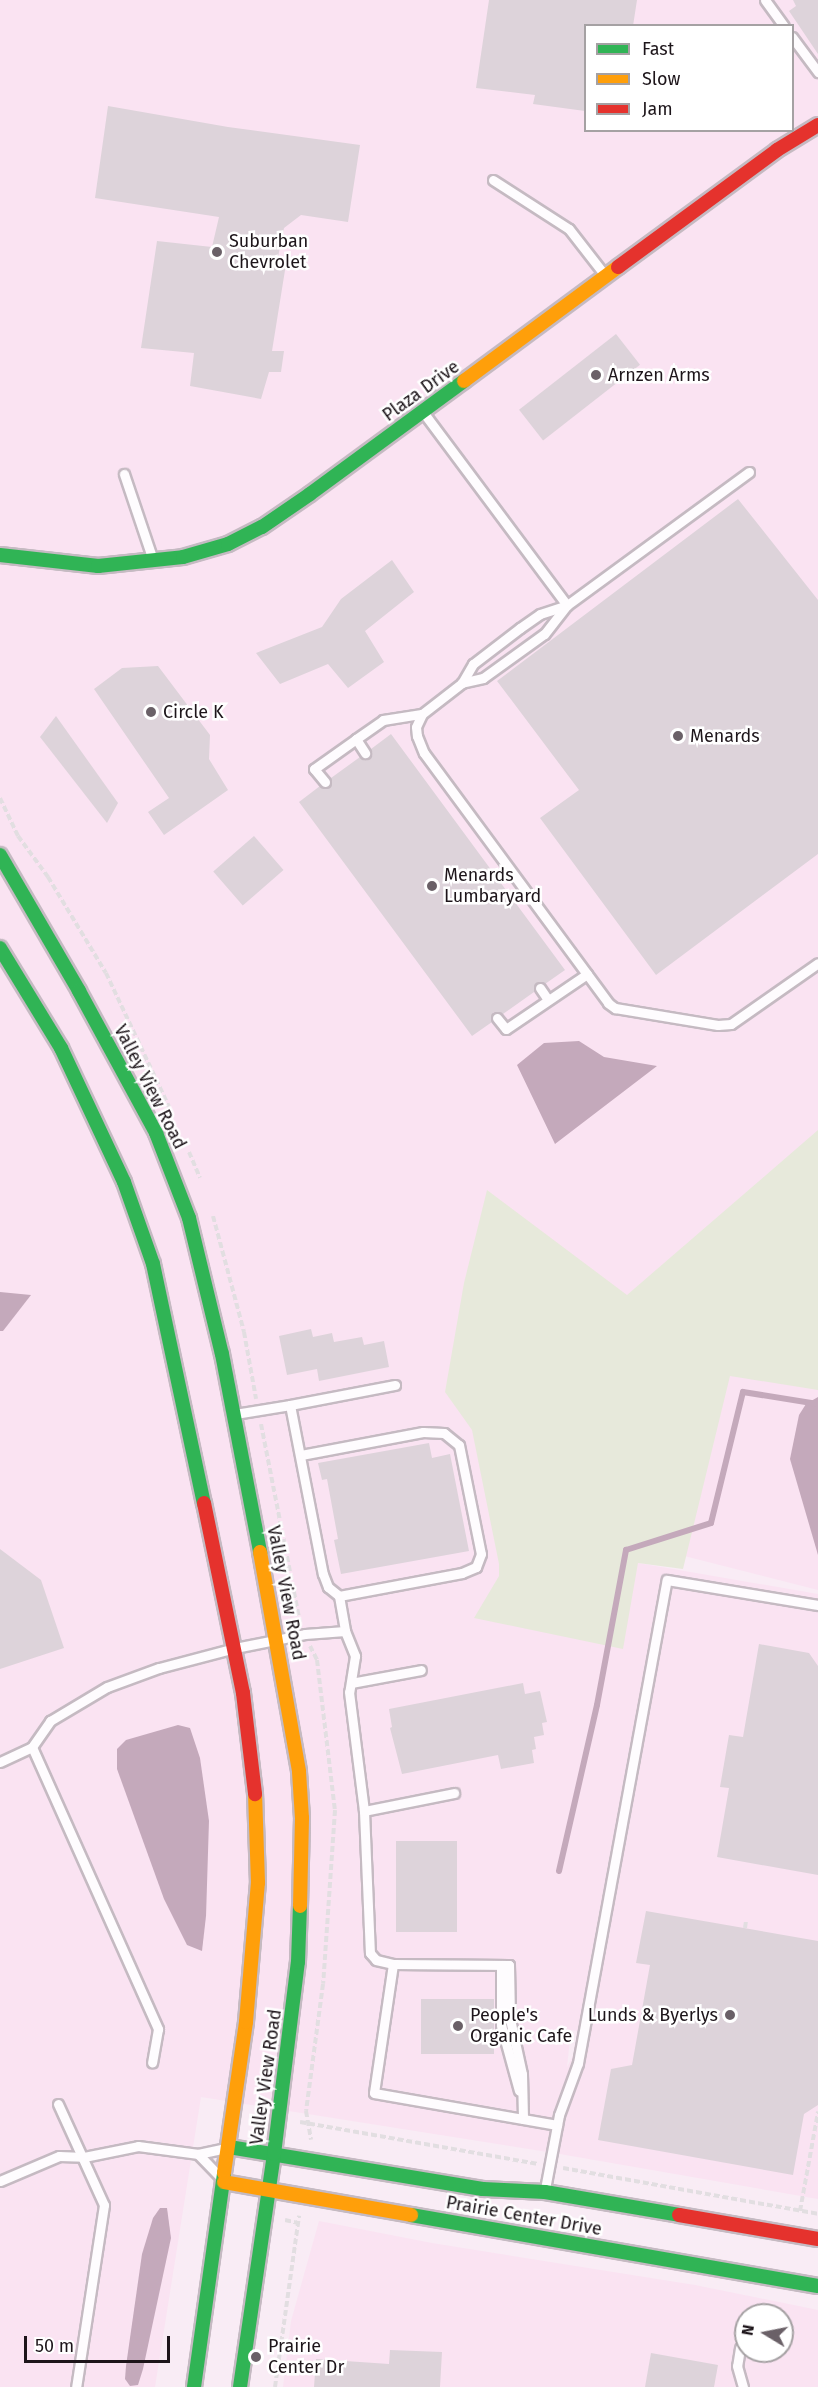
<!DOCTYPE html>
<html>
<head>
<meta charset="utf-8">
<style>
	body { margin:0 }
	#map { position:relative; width:818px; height:2387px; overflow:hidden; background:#f9ecf5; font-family:"Fira Sans",sans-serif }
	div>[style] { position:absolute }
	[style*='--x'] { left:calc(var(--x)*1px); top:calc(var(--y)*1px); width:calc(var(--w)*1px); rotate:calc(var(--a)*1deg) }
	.built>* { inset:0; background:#fae3f2 }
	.green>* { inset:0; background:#e7e9db }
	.water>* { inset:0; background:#c4a9bb }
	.stream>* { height:6px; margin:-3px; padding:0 3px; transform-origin:3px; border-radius:3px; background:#c4a9bb }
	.building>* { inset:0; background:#ddd3da; transform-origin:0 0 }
	.path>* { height:4px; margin-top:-2px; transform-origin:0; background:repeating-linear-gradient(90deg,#e2dee1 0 6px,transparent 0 9px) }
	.roads { filter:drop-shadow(2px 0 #c5bac2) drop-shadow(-2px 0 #c5bac2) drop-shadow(0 2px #c5bac2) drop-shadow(0 -2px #c5bac2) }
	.lane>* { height:9px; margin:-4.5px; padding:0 4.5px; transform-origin:4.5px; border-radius:4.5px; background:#fefcfe }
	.fast>* { height:14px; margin:-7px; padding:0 7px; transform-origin:7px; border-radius:7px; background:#30b455 }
	.slow>* { height:14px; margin:-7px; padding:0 7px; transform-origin:7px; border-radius:7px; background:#ff9f0a }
	.jam>* { height:14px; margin:-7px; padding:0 7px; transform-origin:7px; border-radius:7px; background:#e5322d }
	.dots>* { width:16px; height:16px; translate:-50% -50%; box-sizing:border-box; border:3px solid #fff; border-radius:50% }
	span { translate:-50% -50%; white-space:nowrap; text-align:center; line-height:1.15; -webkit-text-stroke:5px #fff; paint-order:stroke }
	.poi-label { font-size:18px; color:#1d151a }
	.left { translate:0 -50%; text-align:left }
	.right { translate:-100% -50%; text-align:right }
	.street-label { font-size:18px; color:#1d151a }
	.legend { position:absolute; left:584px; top:24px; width:210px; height:108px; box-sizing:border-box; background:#fff; border:2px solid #a5a1a3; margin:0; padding:8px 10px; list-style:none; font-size:18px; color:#1d151a }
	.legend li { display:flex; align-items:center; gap:12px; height:30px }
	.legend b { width:30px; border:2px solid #a5a1a3 }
	.north { position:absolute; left:734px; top:2303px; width:60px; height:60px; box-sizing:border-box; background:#fff; border:2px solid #a5a1a3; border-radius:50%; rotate:280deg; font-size:16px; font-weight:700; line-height:24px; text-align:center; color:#1d151a }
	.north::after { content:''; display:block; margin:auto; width:21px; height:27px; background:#6a6067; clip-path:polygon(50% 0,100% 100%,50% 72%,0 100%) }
	.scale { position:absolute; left:24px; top:2336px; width:146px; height:27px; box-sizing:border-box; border:3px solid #1d151a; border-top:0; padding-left:8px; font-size:18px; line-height:21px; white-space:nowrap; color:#1d151a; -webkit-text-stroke:4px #fff; paint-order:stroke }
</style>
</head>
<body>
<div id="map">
	<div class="built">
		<div style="clip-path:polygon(evenodd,0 0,818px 0,818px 1590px,641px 1545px,638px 1563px,818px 1594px,818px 2199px,554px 2153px,201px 2097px,155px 2387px,0 2387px,0 0,586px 26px,792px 26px,792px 130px,586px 130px,586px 26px,0 0,571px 2030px,577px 2031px,574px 2054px,567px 2067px,571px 2030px)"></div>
		<div style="clip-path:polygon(evenodd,319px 2221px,432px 2243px,695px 2285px,818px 2310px,818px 2387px,283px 2387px,291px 2321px,319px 2221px,746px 2315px,782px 2315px,782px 2351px,746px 2351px,746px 2315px)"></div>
	</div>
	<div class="green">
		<div style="clip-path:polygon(818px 1130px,818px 1390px,730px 1376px,683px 1569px,638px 1563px,623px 1649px,474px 1618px,499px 1576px,499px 1564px,472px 1430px,445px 1392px,464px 1283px,487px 1190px,627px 1295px)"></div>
	</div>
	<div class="water">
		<div style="clip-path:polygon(579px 1041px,604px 1057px,657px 1066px,555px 1144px,517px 1065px,544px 1043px)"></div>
		<div style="clip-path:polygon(0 1292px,31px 1295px,3px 1331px,0 1331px)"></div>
		<div style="clip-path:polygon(818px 1397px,818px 1555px,790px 1459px,799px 1415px,806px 1404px)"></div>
		<div style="clip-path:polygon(178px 1725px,190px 1728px,200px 1758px,209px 1821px,206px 1916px,202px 1951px,187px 1945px,164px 1899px,117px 1769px,117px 1749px,126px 1740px)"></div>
		<div style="clip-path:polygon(160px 2208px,167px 2208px,171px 2238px,143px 2369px,138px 2385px,130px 2386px,125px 2379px,126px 2366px,142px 2254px,153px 2218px)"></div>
	</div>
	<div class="stream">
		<div style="--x:559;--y:1871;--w:170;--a:-77.1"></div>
		<div style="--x:597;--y:1705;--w:158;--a:-79.4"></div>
		<div style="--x:626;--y:1550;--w:89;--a:-17.6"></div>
		<div style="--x:711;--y:1523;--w:135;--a:-76.3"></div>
		<div style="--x:743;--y:1392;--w:76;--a:9.1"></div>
	</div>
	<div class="building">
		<div style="clip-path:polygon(489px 0,637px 0,633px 26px,585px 26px,585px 111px,533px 104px,535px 95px,476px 88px)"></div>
		<div style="clip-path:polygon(793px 0,818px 0,818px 54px,789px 11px,796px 6px)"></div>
		<div style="clip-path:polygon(108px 106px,228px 127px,360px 145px,348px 222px,301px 215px,284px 228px,278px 257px,286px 264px,272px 351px,284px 351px,281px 372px,269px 372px,261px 399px,190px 386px,194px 353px,141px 348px,157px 241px,212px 247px,219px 217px,95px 198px)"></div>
		<div style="left:616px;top:334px;width:39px;height:123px;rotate:52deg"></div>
		<div style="clip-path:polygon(738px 499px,818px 600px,818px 854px,656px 975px,540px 818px,579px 790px,497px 681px)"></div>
		<div style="clip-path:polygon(392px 560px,414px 592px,365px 631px,384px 662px,348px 688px,328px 664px,280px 684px,256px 653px,322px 627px,341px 599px)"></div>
		<div style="clip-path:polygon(158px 666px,210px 735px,209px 759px,228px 790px,164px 835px,148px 812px,169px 798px,94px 689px,122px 668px)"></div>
		<div style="clip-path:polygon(56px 716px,118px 803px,107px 823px,40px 737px)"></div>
		<div style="clip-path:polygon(391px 734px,565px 970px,545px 984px,536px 983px,534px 992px,503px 1014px,493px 1012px,492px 1022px,472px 1036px,299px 802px,320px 786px,329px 787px,331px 778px,360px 757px,369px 758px,371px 749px)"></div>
		<div style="left:254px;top:836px;width:45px;height:54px;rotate:49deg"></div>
		<div style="clip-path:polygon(311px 1329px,313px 1337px,332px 1333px,334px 1342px,362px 1337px,364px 1345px,384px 1341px,389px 1367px,319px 1381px,317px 1369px,287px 1375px,279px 1336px)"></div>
		<div style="clip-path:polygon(429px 1443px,432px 1458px,450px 1454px,469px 1551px,341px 1574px,334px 1540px,338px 1539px,327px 1479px,322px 1480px,318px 1463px)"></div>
		<div style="clip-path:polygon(0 1549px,41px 1580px,64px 1648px,0 1669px)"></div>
		<div style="clip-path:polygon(759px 1644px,809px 1653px,818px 1666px,818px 1875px,717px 1857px,729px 1788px,720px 1787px,729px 1735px,743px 1737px)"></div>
		<div style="clip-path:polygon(523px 1683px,525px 1694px,540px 1691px,547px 1722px,542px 1723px,544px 1735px,534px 1737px,536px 1749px,532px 1750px,534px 1763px,501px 1769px,498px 1755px,402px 1774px,390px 1728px,392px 1727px,389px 1709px)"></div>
		<div style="left:396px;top:1841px;width:61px;height:91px"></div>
		<div style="clip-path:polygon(646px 1911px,818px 1941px,818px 2105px,804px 2114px,793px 2175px,598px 2140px,611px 2069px,632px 2065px,650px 1965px,636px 1963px)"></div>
		<div style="left:421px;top:1999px;width:73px;height:55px"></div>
		<div style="clip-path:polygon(390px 2350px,442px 2352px,440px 2387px,314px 2387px,316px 2359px,389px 2364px)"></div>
		<div style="clip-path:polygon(651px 2353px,718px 2365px,714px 2387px,645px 2387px)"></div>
	</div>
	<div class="path">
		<div style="--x:0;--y:798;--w:42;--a:64.7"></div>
		<div style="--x:18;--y:836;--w:51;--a:53.8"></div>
		<div style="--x:48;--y:877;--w:112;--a:58.9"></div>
		<div style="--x:106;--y:973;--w:148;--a:64.8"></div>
		<div style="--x:189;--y:1152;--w:28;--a:67"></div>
		<div style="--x:213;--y:1216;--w:120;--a:75"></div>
		<div style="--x:244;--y:1332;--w:68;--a:79.8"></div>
		<div style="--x:261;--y:1424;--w:202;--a:78.9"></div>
		<div style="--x:310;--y:1646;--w:16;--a:63"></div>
		<div style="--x:317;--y:1660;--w:151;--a:83.2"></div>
		<div style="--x:335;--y:1810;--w:174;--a:93.9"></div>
		<div style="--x:323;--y:1984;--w:128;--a:97.6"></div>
		<div style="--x:306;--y:2111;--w:29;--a:80"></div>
		<div style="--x:745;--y:1928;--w:7;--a:-82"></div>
		<div style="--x:300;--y:2122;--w:242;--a:10"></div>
		<div style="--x:563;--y:2168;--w:259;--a:10.2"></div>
		<div style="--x:800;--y:2211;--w:101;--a:-79.7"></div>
		<div style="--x:285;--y:2220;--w:13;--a:13"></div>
		<div style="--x:275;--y:2387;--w:173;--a:-82"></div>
	</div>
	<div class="roads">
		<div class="lane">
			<div style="--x:765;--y:0;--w:32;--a:54"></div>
			<div style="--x:792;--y:37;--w:44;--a:53.4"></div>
			<div style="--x:493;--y:180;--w:90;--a:32.8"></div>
			<div style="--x:569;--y:229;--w:57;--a:52.1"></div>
			<div style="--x:423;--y:412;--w:241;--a:53.3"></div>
			<div style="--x:749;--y:472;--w:225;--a:143.8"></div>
			<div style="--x:567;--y:605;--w:37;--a:128"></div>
			<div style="--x:544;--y:634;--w:75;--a:144.2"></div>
			<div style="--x:483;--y:678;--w:22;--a:167"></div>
			<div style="--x:462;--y:683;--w:51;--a:142.2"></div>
			<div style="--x:422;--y:714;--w:14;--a:115"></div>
			<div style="--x:416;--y:727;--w:9;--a:84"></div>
			<div style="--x:417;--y:736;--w:18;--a:68"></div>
			<div style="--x:424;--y:753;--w:310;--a:53.6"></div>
			<div style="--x:608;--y:1003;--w:9;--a:36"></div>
			<div style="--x:615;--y:1008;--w:104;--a:9.4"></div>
			<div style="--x:718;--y:1025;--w:13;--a:-4"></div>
			<div style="--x:731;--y:1024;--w:106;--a:-35"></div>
			<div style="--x:124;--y:474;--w:91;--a:71.4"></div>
			<div style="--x:462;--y:683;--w:22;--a:-60"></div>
			<div style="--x:473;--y:664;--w:59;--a:-37.5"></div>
			<div style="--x:520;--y:628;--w:24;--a:-35"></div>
			<div style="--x:540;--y:614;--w:28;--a:-18"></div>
			<div style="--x:356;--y:739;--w:17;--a:57"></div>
			<div style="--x:325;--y:782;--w:17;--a:-130"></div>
			<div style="--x:314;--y:769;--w:52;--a:-35.5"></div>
			<div style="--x:356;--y:739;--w:33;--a:-35"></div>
			<div style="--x:383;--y:720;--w:39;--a:-9"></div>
			<div style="--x:540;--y:988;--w:14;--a:56"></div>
			<div style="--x:497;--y:1018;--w:14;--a:51"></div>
			<div style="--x:506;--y:1029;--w:98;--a:-34.2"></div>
			<div style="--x:290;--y:1405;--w:107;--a:-10.8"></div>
			<div style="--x:235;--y:1414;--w:56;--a:-9.3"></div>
			<div style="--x:290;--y:1405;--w:172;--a:79"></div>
			<div style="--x:323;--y:1574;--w:14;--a:69"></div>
			<div style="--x:328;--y:1587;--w:14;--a:39"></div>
			<div style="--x:339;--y:1596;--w:36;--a:80"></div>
			<div style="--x:301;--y:1455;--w:124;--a:-10.7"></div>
			<div style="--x:423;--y:1432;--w:21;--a:3"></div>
			<div style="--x:444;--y:1433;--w:19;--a:39"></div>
			<div style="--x:459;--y:1445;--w:111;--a:78.6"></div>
			<div style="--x:481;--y:1554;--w:14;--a:111"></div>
			<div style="--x:476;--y:1567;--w:15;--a:157"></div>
			<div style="--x:462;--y:1573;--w:125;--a:169.4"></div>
			<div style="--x:351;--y:1683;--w:71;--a:-10.5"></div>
			<div style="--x:32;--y:1747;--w:309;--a:65.9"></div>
			<div style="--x:158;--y:2029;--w:34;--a:100"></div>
			<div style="--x:0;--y:1762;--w:35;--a:-25"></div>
			<div style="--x:32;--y:1747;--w:32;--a:-55"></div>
			<div style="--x:50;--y:1721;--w:66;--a:-30.8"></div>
			<div style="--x:107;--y:1687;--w:55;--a:-20.1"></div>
			<div style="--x:159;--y:1668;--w:79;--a:-14.7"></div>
			<div style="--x:235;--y:1648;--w:71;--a:-11.3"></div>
			<div style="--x:305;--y:1634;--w:40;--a:-4.3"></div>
			<div style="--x:345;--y:1631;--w:27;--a:68"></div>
			<div style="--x:355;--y:1656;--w:36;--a:99"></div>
			<div style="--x:349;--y:1692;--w:120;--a:82.8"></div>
			<div style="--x:364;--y:1811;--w:142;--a:87.6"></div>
			<div style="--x:370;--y:1953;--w:9;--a:49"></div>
			<div style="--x:376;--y:1960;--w:17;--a:13"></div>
			<div style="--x:393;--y:1964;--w:116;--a:0.5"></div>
			<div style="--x:509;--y:1965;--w:54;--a:88.9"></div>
			<div style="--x:510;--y:2019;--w:56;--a:77.7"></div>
			<div style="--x:522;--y:2074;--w:45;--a:88.7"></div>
			<div style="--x:364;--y:1811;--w:92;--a:-11.3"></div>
			<div style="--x:393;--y:1964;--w:130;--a:98.4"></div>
			<div style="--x:374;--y:2093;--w:186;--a:9.9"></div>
			<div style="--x:501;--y:1965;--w:60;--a:90"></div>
			<div style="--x:501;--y:2025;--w:68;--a:74.7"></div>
			<div style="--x:58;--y:2104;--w:111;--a:65.5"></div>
			<div style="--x:104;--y:2205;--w:184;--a:98.7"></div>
			<div style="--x:198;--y:2154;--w:30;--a:46"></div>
			<div style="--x:0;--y:2181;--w:64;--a:-23"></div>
			<div style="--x:59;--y:2156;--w:25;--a:2"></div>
			<div style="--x:84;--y:2157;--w:55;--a:-11.5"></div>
			<div style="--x:138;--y:2146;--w:61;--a:7.6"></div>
			<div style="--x:198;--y:2154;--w:30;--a:-12"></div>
			<div style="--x:545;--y:2189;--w:75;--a:-79.3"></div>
			<div style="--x:559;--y:2115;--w:55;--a:-69.9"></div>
			<div style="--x:578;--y:2063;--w:491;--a:-79.6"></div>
			<div style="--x:667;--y:1580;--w:153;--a:9.4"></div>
			<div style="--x:740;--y:2348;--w:18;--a:99"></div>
			<div style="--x:737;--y:2366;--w:22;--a:74"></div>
		</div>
		<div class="fast">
			<div style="--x:0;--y:555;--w:99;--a:6.4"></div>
			<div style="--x:98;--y:566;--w:85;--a:-6"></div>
			<div style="--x:183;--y:557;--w:47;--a:-16.1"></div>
			<div style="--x:228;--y:544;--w:38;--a:-27"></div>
			<div style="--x:262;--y:527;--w:58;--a:-34.5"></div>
			<div style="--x:310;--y:494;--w:191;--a:-36.3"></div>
			<div style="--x:0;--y:855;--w:157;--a:59.8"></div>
			<div style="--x:79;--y:991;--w:162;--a:61.5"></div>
			<div style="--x:156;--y:1133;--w:91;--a:68.8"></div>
			<div style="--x:189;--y:1218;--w:140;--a:76.4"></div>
			<div style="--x:222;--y:1354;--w:202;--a:79.1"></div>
			<div style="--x:0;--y:948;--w:117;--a:58.6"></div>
			<div style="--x:61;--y:1048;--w:148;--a:64.8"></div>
			<div style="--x:124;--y:1182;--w:87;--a:70.5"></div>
			<div style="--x:153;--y:1264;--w:244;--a:78"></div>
			<div style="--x:229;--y:2147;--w:257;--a:9.4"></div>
			<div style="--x:483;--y:2189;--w:62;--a:2.8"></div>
			<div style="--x:545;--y:2192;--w:136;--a:9.7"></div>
			<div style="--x:411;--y:2215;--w:413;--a:9.9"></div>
			<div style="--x:194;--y:2387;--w:216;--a:-82"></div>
			<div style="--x:240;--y:2387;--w:235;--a:-81.7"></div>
			<div style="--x:274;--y:2154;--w:193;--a:-82.9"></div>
			<div style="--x:298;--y:1962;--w:56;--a:-88"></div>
		</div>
		<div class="slow">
			<div style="--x:464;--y:381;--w:192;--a:-36.5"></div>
			<div style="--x:260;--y:1552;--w:223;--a:79.9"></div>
			<div style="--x:299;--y:1772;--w:46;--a:86.3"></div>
			<div style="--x:302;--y:1818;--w:88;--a:91.3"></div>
			<div style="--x:224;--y:2173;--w:153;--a:-81.7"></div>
			<div style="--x:246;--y:2022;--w:140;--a:-85.1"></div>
			<div style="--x:258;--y:1883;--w:89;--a:-91.9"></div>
			<div style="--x:224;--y:2182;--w:190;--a:10"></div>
		</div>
		<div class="jam">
			<div style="--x:618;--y:267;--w:197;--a:-36.3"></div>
			<div style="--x:777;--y:150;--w:48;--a:-31.4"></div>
			<div style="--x:204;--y:1503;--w:194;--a:78.4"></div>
			<div style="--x:243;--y:1693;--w:102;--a:83.2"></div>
			<div style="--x:679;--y:2215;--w:141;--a:9.8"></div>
		</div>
	</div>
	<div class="dots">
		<div style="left:217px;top:252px;background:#6a6067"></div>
		<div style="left:596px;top:375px;background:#6a6067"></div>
		<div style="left:151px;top:712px;background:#6a6067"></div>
		<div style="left:678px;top:736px;background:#6a6067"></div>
		<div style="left:432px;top:886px;background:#6a6067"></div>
		<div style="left:730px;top:2015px;background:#6a6067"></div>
		<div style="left:458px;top:2026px;background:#6a6067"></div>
		<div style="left:256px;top:2357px;background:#6a6067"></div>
	</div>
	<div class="poi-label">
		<span class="left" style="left:229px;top:252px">Suburban<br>Chevrolet</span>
		<span class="left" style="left:608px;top:375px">Arnzen Arms</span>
		<span class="left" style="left:163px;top:712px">Circle K</span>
		<span class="left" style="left:690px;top:736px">Menards</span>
		<span class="left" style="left:444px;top:886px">Menards<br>Lumbaryard</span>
		<span class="right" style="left:718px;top:2015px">Lunds &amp; Byerlys</span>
		<span class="left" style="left:470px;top:2026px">People's<br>Organic Cafe</span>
		<span class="left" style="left:268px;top:2357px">Prairie<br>Center Dr</span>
	</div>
	<div class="street-label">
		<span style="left:421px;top:391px;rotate:-36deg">Plaza Drive</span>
		<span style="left:150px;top:1087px;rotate:63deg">Valley View Road</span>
		<span style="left:286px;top:1593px;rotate:79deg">Valley View Road</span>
		<span style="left:266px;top:2077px;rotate:-82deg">Valley View Road</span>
		<span style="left:524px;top:2216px;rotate:10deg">Prairie Center Drive</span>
	</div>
	<ul class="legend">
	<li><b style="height:8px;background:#30b455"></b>Fast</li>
	<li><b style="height:8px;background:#ff9f0a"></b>Slow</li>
	<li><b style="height:8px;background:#e5322d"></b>Jam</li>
	</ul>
	<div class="north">N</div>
	<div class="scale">50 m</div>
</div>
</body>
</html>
